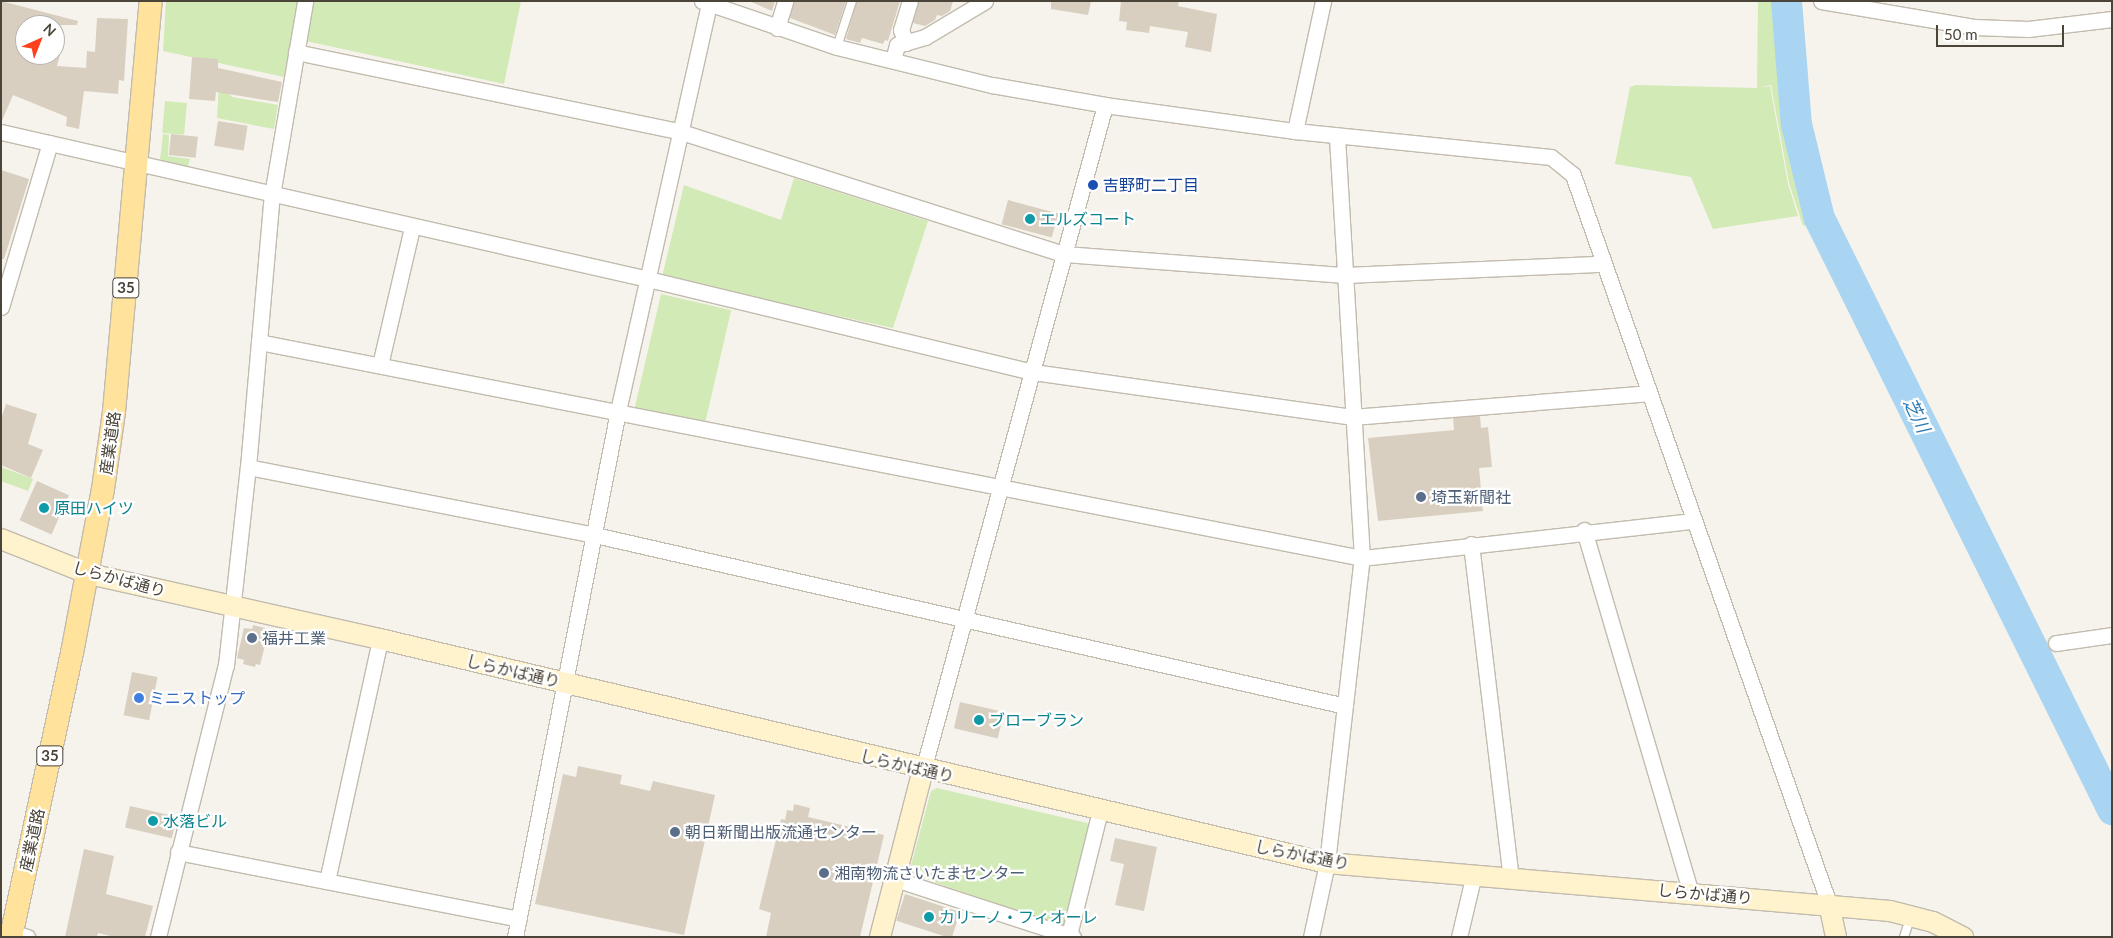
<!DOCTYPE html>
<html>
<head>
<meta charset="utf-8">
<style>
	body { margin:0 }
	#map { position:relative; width:2113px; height:938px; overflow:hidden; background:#f6f3ec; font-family:Lato,"Noto Sans JP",sans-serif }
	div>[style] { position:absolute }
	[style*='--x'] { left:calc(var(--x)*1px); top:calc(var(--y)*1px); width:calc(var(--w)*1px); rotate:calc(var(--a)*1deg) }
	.green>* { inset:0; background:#d2eab5; transform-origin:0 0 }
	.river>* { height:31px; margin:-15.5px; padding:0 15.5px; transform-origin:15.5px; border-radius:15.5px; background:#a9d4f2 }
	.building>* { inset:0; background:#d8cfc1; transform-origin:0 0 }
	.roads { filter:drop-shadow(1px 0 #c2bbae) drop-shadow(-1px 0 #c2bbae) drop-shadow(0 1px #c2bbae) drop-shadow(0 -1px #c2bbae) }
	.lane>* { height:8px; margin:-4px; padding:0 4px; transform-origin:4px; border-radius:4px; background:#fff }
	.street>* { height:15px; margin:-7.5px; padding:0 7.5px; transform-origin:7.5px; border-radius:7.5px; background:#fff }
	.secondary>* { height:20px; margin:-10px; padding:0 10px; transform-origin:10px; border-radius:10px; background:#fff3cd }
	.primary>* { height:22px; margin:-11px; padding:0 11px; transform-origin:11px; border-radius:11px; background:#ffe39c }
	.dots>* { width:14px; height:14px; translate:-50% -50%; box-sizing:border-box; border:2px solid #fff; border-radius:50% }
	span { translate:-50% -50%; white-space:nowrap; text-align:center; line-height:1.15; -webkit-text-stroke:4.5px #fff; paint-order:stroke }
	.shield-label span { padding:1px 4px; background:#fff; border:1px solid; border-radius:4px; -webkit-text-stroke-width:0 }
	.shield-label { font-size:15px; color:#4b4439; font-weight:700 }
	.transit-label { font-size:16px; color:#164399 }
	.left { translate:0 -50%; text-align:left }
	.culture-label { font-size:16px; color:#0d838f }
	.street-label { font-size:16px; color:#4b4439 }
	.service-label { font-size:16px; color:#4e5e75 }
	.shop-label { font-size:16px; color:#366cbe }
	.water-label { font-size:18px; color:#2e7ab2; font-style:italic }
	.frame { position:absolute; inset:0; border:2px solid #4b4439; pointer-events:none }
	.north { position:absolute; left:15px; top:15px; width:50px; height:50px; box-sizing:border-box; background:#fff; border:1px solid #b7b4b0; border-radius:50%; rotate:44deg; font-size:14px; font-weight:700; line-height:20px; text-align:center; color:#4b4439 }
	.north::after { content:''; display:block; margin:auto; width:18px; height:22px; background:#fc3f1d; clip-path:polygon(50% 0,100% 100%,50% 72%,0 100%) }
	.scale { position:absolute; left:1936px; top:25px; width:128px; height:22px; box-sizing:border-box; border:2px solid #4b4439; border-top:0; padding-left:6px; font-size:15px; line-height:18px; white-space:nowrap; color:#4b4439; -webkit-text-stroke:4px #fff; paint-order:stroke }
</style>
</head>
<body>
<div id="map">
	<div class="green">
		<div style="clip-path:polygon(166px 1px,521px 1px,504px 84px,292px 38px,284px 77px,163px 51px)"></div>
		<div style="clip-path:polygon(1758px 1px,1783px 1px,1790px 121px,1802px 184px,1816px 219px,1803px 226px,1789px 183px,1771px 85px,1758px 88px,1770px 86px,1788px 184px,1798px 216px,1713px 229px,1691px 177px,1615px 164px,1630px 87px,1636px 85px,1757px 88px)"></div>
		<div style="clip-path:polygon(220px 69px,233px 71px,228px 93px,232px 97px,278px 105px,274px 129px,217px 118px)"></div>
		<div style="left:165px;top:101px;width:22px;height:32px;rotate:5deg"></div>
		<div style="clip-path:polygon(163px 134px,169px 135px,168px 156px,190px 159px,188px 167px,160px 160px)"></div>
		<div style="clip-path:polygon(794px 178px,928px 221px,893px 328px,662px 277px,684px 185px,781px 220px)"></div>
		<div style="left:661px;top:294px;width:72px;height:117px;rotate:13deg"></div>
		<div style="clip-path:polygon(1px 467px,33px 479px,28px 491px,1px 481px)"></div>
		<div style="clip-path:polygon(937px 788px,1087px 823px,1091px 829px,1069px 921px,1062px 927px,914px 875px,910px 869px,931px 791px)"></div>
	</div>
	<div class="river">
		<div style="--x:1786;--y:1;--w:123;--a:85.4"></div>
		<div style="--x:1796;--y:124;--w:97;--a:76.3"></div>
		<div style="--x:1819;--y:218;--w:660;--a:63.63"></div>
	</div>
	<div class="building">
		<div style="clip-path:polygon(1px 1px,78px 21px,77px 25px,25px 25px,25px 55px,60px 55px,57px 66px,86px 68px,87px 51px,95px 52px,97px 18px,128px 19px,124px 81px,119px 80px,118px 94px,84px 91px,79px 129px,66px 126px,67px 117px,13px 95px,1px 123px)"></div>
		<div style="clip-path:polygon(749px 1px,775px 1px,772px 11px)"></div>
		<div style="clip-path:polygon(794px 1px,846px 1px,835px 35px,790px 18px)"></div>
		<div style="clip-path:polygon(857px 1px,900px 1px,888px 41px,885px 40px,883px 44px,862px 38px,860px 43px,846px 39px)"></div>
		<div style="clip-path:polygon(919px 1px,953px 1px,950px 11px,942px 16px,937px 15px,935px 20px,925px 26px,913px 23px)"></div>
		<div style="clip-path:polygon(1051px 1px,1091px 1px,1088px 15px,1051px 9px)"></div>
		<div style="clip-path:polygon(1121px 1px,1179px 1px,1178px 6px,1217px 14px,1211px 52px,1185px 47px,1188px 32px,1150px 26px,1149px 33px,1126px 30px,1127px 22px,1119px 21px)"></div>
		<div style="clip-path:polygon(192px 57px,218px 59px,218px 68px,282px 82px,278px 102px,216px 92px,215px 101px,189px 99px)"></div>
		<div style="left:218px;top:121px;width:30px;height:25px;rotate:9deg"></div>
		<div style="left:171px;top:134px;width:27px;height:21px;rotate:6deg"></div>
		<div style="clip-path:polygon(1px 170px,29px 179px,4px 259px,1px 259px)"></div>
		<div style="left:1008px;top:200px;width:52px;height:25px;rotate:15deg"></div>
		<div style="clip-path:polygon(6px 404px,37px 414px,28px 444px,43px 450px,31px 478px,1px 465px,1px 419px)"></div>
		<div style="clip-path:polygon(1480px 416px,1481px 428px,1488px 427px,1492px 467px,1479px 468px,1483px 511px,1378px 521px,1368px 438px,1454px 430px,1453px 418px)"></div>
		<div style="left:37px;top:481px;width:35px;height:43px;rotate:24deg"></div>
		<div style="clip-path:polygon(253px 625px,265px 628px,264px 632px,268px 633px,260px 665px,256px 664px,255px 667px,243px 664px,244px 660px,237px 658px,244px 628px,252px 629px)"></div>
		<div style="left:132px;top:672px;width:26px;height:44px;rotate:11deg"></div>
		<div style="left:960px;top:702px;width:45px;height:27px;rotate:13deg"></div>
		<div style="clip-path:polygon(578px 766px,622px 775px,620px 784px,650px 791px,653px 781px,715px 795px,684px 935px,535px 904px,563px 774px,576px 777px)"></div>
		<div style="clip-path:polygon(794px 804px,810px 808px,808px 817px,884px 835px,860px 937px,766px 937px,771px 913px,759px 909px,781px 819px,785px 820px,787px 810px,793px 811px)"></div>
		<div style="left:130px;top:806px;width:48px;height:22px;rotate:13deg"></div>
		<div style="clip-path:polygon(1115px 838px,1157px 847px,1144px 911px,1115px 905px,1124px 864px,1110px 861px)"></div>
		<div style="clip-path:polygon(84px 849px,114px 856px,106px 894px,153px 906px,145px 937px,114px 937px,98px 933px,97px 937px,65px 937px)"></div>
		<div style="left:905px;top:894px;width:58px;height:28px;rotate:18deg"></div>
	</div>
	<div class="roads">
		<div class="lane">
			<div style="--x:837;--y:47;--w:48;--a:-71.9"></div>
			<div style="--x:1904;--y:937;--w:20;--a:-72"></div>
		</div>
		<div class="street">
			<div style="--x:702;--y:1;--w:143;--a:18.8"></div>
			<div style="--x:837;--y:47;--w:160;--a:13.8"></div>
			<div style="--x:992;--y:85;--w:115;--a:10"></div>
			<div style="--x:1105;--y:105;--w:192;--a:7.8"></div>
			<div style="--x:1295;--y:131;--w:257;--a:5.8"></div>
			<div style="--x:1551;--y:157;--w:28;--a:39"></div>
			<div style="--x:1573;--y:175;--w:773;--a:70.65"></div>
			<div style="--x:1821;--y:1;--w:155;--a:9.6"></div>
			<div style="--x:1974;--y:27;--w:54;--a:2.1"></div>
			<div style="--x:2028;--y:29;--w:85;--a:-6.8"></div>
			<div style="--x:777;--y:28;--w:28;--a:-73"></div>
			<div style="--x:906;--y:43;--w:14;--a:-111"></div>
			<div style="--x:901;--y:30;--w:30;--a:-73"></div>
			<div style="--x:296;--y:52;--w:393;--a:11.7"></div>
			<div style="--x:681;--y:132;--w:402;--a:17.7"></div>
			<div style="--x:1064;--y:254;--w:282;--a:4.3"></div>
			<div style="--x:1345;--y:275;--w:257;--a:-2.5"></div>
			<div style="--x:893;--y:60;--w:16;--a:-75"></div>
			<div style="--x:897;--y:45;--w:29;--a:-16"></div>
			<div style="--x:925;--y:37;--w:70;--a:-31"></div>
			<div style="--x:1295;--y:131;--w:133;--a:-77.8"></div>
			<div style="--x:1;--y:132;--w:663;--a:12.8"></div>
			<div style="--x:648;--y:279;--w:396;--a:13.6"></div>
			<div style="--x:1033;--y:372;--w:322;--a:8"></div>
			<div style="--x:1352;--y:417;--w:297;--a:-4.6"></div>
			<div style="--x:1;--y:307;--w:171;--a:-73.4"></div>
			<div style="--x:259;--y:342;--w:1124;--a:11.08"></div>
			<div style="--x:1362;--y:558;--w:332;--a:-6.4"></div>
			<div style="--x:380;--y:365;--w:141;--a:-76.9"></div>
			<div style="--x:248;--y:467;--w:354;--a:11.1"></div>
			<div style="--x:595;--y:535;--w:769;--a:12.84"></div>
			<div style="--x:1584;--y:530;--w:378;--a:73.6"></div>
			<div style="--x:1471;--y:544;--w:335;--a:83.2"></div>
			<div style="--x:2056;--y:643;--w:57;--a:-8.1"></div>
			<div style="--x:923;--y:770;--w:689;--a:-74.69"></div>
			<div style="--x:178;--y:852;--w:347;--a:11.1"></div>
			<div style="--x:895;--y:879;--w:187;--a:18"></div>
			<div style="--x:327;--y:881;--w:248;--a:-77.6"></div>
			<div style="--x:12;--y:932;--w:16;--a:18"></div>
			<div style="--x:1069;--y:935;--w:128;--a:-76"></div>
			<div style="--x:158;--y:937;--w:280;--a:-76"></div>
			<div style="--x:226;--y:665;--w:199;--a:-83.7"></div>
			<div style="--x:248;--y:467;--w:273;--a:-85"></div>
			<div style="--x:272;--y:195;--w:197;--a:-80.3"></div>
			<div style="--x:515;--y:937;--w:536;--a:-78.92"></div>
			<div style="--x:618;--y:411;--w:418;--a:-77.4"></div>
			<div style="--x:1311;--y:937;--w:76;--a:-77.8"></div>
			<div style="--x:1327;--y:863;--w:307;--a:-83.5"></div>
			<div style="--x:1362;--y:558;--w:423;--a:-93.4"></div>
			<div style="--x:1459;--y:937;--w:65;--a:-76.6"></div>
		</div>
		<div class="secondary">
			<div style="--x:1;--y:539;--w:95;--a:21.7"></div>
			<div style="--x:89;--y:574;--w:298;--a:12.6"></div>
			<div style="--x:380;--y:639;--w:973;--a:13.31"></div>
			<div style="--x:1327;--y:863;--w:565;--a:4.87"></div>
			<div style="--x:1890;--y:911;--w:44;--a:14.3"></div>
			<div style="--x:1933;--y:922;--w:34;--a:27"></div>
			<div style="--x:1829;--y:904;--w:34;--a:78"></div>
			<div style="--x:880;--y:937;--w:172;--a:-75.6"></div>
		</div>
		<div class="primary">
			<div style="--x:11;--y:937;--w:290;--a:-77.9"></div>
			<div style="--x:72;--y:653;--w:167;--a:-79.3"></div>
			<div style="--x:103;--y:489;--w:78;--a:-81.9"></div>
			<div style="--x:114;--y:412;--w:413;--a:-84.9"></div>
		</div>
	</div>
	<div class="dots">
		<div style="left:1093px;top:185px;background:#1a4fb4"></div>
		<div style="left:1030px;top:219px;background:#0f9aa8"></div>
		<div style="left:1421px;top:497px;background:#5c6f8a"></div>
		<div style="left:44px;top:508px;background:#0f9aa8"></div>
		<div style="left:252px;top:638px;background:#5c6f8a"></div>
		<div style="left:139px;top:698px;background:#3f7fe0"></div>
		<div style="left:979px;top:720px;background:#0f9aa8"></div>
		<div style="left:153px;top:821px;background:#0f9aa8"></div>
		<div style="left:675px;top:832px;background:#5c6f8a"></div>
		<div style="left:824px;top:873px;background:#5c6f8a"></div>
		<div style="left:929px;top:917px;background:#0f9aa8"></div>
	</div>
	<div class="shield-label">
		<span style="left:126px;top:288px">35</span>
		<span style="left:50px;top:756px">35</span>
	</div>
	<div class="transit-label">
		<span class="left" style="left:1103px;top:185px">吉野町二丁目</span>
	</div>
	<div class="culture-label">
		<span class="left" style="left:1040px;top:219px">エルズコート</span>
		<span class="left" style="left:54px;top:508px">原田ハイツ</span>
		<span class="left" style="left:989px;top:720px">ブローブラン</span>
		<span class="left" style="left:163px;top:821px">水落ビル</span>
		<span class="left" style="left:939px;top:917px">カリーノ・フィオーレ</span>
	</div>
	<div class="street-label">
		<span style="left:110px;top:443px;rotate:-82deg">産業道路</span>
		<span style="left:119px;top:579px;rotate:15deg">しらかば通り</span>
		<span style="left:513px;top:671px;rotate:13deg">しらかば通り</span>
		<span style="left:907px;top:766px;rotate:13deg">しらかば通り</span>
		<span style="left:32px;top:840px;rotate:-78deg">産業道路</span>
		<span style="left:1302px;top:855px;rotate:11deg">しらかば通り</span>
		<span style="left:1705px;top:894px;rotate:5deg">しらかば通り</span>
	</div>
	<div class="service-label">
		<span class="left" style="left:1431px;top:497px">埼玉新聞社</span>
		<span class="left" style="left:262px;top:638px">福井工業</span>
		<span class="left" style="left:685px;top:832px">朝日新聞出版流通センター</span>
		<span class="left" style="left:834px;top:873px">湘南物流さいたまセンター</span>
	</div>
	<div class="shop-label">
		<span class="left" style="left:149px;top:698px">ミニストップ</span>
	</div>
	<div class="water-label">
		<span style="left:1917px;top:415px;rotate:64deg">芝川</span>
	</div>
	<div class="frame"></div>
	<div class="north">N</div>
	<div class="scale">50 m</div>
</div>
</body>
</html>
